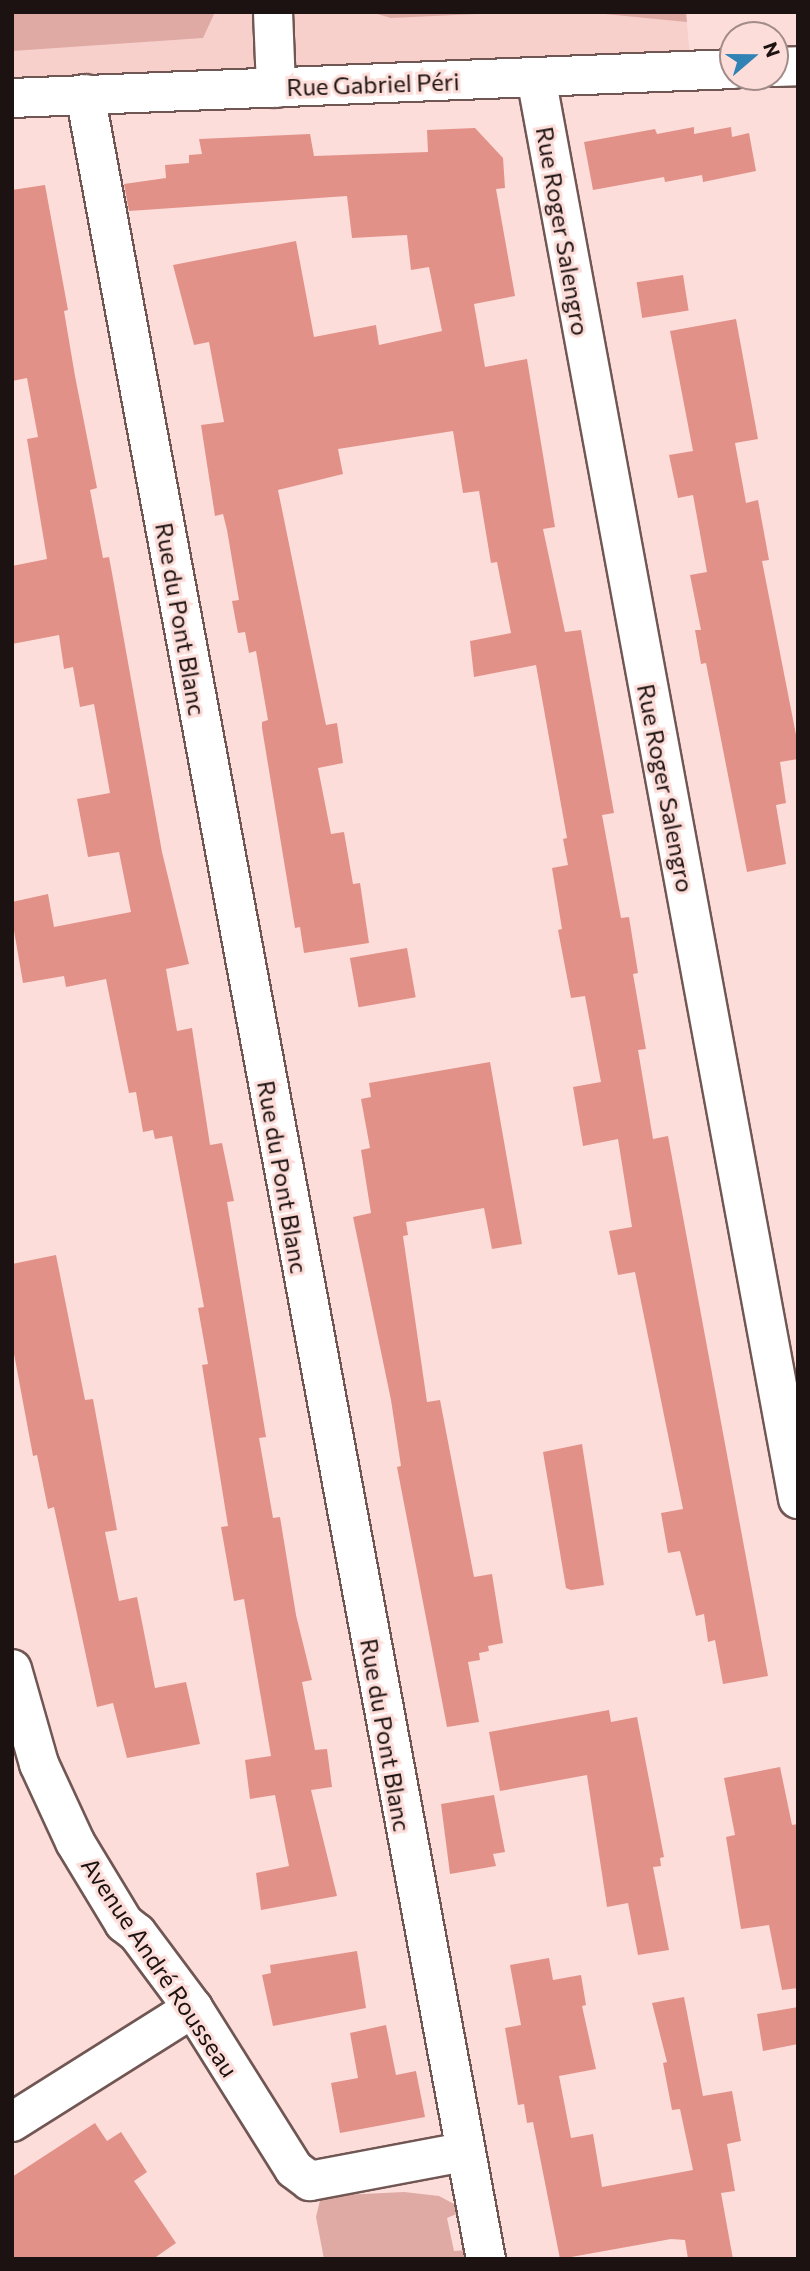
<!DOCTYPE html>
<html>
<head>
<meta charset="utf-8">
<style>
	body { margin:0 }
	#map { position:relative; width:810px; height:2271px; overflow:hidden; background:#fcddd9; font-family:Commissioner,sans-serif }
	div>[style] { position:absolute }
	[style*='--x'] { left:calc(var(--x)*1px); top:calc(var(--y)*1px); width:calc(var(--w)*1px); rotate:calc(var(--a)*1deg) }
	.built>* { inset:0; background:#f7d0cc }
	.green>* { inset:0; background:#e0aaa4 }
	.building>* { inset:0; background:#e29189; transform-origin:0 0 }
	.roads { filter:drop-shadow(2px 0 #715754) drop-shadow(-2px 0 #715754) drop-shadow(0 2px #715754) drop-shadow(0 -2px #715754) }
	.minor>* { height:38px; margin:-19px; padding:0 19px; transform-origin:19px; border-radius:19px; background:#fff }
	span { translate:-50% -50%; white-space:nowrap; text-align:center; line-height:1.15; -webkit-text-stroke:6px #fcddd9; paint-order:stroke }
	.street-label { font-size:24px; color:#1c1211 }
	.frame { position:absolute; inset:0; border:14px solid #1c1211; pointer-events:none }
	.north { position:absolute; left:719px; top:21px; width:70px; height:70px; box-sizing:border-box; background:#fcddd9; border:2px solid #a28c89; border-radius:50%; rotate:70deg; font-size:19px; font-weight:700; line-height:28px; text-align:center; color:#1c1211 }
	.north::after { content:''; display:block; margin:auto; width:24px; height:32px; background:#3083b4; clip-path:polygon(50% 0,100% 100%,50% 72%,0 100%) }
</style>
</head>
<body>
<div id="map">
	<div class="built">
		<div style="clip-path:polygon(12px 12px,686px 12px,691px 70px,12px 98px)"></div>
	</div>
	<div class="green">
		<div style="clip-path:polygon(12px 12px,215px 12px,203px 38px,12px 51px)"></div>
		<div style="clip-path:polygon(370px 12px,520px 12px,391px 18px)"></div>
		<div style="clip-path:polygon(584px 12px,686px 12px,687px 22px)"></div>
		<div style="clip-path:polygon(404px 2192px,439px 2196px,456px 2205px,459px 2213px,447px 2218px,454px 2251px,466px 2250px,468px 2259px,324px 2259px,316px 2217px,321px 2196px)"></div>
	</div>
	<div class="building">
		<div style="clip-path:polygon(694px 127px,694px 134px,731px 127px,732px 137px,749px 133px,756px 171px,703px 182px,702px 175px,665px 182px,664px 177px,593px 190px,584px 142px,655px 129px,657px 134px)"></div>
		<div style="clip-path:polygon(475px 128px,503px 158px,505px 188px,496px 189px,515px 296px,474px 304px,485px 367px,527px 359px,555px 527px,543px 529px,565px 632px,581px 630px,614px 813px,602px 815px,621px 918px,629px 917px,638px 973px,633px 974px,646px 1049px,638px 1050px,653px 1139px,668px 1136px,768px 1676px,723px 1684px,715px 1640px,708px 1642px,704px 1614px,696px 1616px,680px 1551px,668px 1553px,661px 1513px,683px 1509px,635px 1272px,618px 1275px,609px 1231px,632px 1227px,618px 1139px,583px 1146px,573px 1087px,601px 1082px,585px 996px,571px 998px,558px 930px,562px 929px,552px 868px,568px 865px,563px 839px,567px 838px,536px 665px,474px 677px,470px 641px,511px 633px,497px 562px,491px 563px,479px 491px,463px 493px,453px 431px,338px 449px,343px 474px,278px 490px,326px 725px,337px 723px,343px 763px,318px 768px,331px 834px,344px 832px,353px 884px,360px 883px,369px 943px,304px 953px,300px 927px,295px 928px,262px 728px,262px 722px,268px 720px,256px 651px,249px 653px,245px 632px,238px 633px,232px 601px,239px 600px,227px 530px,223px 514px,215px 516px,201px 425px,224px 422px,209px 342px,194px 345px,173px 265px,296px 241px,314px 337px,376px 325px,379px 345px,442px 331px,429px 267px,411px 270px,407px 235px,352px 238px,347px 196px,129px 211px,124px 184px,166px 178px,165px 165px,189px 163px,189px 155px,202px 154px,199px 139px,310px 134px,314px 156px,428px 152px,427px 130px)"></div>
		<div style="clip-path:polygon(45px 185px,68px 310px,64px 311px,75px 376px,97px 488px,90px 490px,103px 558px,109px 557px,112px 573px,162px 852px,189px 964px,166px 969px,177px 1031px,192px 1028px,210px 1145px,222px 1143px,234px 1201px,227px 1202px,266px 1437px,259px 1438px,273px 1518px,280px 1517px,296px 1615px,312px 1680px,302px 1682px,315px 1750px,327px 1749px,332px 1787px,311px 1790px,337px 1896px,261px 1910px,256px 1873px,289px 1866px,275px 1795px,250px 1799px,245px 1760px,271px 1756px,244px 1599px,234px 1601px,221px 1527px,228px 1526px,202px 1365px,208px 1364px,198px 1308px,204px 1307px,172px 1136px,155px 1139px,153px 1130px,143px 1132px,136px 1092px,129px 1093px,106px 979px,66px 987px,64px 976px,23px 983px,12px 919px,12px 902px,48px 894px,54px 927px,131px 912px,119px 852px,88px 857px,77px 799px,110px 793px,94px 704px,80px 707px,73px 667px,64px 669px,59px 635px,12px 644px,12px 566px,47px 559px,27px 439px,38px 437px,27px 378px,12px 381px,12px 190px)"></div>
		<div style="left:683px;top:275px;width:36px;height:47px;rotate:81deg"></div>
		<div style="clip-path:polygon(736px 319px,758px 439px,735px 443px,746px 503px,758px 500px,769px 560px,762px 561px,798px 745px,798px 759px,780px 762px,786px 803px,776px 805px,786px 864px,747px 872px,706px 663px,701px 664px,695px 630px,701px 630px,690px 575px,707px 572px,693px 495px,678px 498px,669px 455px,693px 451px,670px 331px)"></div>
		<div style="left:407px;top:948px;width:50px;height:58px;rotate:80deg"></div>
		<div style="clip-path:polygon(490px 1062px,522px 1244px,492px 1249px,484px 1208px,406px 1222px,408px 1235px,403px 1236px,427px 1402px,440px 1400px,474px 1577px,492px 1574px,503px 1643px,488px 1646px,489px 1651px,479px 1653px,480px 1660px,468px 1662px,479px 1722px,447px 1727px,397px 1467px,401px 1466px,391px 1400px,353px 1217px,371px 1213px,361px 1150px,370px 1148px,361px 1099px,371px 1097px,369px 1083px)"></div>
		<div style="clip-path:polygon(56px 1255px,85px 1400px,93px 1399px,117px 1530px,105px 1532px,119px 1601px,137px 1597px,155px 1688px,186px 1682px,200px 1744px,127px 1758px,113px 1703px,97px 1707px,54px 1507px,48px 1509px,37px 1455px,33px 1456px,12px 1343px,12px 1264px)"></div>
		<div style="clip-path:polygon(582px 1444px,604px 1585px,571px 1590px,566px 1588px,543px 1452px)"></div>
		<div style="clip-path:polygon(609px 1710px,611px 1722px,637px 1717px,664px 1857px,660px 1858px,661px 1866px,653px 1867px,669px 1950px,638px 1955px,628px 1903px,607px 1907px,587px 1775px,500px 1791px,489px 1732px)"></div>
		<div style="clip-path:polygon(780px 1767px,792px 1825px,798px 1824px,798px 1988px,782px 1990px,769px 1925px,741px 1929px,726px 1837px,735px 1835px,724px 1778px)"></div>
		<div style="clip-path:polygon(494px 1795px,505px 1852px,493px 1854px,496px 1866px,450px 1874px,441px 1804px)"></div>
		<div style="clip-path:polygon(357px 1951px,366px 2008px,273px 2026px,262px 1975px,271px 1973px,270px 1965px)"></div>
		<div style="clip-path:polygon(549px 1958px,553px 1980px,581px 1975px,586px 2005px,582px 2006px,596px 2069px,559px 2076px,571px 2138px,593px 2134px,602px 2187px,693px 2170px,680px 2109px,672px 2110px,663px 2063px,667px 2062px,652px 2003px,684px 1997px,703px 2096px,732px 2091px,741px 2141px,727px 2144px,735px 2191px,721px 2193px,733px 2259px,688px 2259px,685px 2240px,671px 2239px,560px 2259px,533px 2122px,527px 2123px,524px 2104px,518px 2105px,505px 2028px,521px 2025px,510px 1965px)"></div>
		<div style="clip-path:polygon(798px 2007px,798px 2044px,763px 2051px,757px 2014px)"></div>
		<div style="clip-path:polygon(386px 2025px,396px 2075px,416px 2071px,425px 2117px,340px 2133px,331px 2083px,358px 2078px,350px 2033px)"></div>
		<div style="clip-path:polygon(95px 2123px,107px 2141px,121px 2132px,147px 2172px,134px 2181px,176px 2243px,153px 2259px,12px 2259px,12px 2177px)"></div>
	</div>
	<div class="roads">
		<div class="minor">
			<div style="--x:273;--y:12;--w:76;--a:87.7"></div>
			<div style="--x:775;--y:67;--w:23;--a:-2"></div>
			<div style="--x:536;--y:77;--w:1446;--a:79.56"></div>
			<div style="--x:85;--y:94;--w:2202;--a:79.51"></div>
			<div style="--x:12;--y:98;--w:722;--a:-2.3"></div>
			<div style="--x:12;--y:1669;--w:99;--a:74.1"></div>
			<div style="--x:39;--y:1764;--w:86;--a:65.2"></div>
			<div style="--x:75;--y:1842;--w:95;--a:58.8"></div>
			<div style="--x:124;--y:1923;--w:16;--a:38"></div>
			<div style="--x:137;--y:1933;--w:94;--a:53.3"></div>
			<div style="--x:193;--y:2008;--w:190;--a:57.9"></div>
			<div style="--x:294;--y:2169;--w:20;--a:37"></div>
			<div style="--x:310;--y:2181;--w:156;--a:-10.7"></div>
			<div style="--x:12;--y:2122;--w:214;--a:-32.2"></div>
		</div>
	</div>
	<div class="street-label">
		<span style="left:373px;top:84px;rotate:-2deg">Rue Gabriel Péri</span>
		<span style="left:563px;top:231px;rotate:80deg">Rue Roger Salengro</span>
		<span style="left:181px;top:619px;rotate:80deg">Rue du Pont Blanc</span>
		<span style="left:666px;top:788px;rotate:79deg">Rue Roger Salengro</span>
		<span style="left:283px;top:1177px;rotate:80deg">Rue du Pont Blanc</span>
		<span style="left:386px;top:1735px;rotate:80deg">Rue du Pont Blanc</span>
		<span style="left:160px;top:1967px;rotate:56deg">Avenue André Rousseau</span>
	</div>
	<div class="frame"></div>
	<div class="north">N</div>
</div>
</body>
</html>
